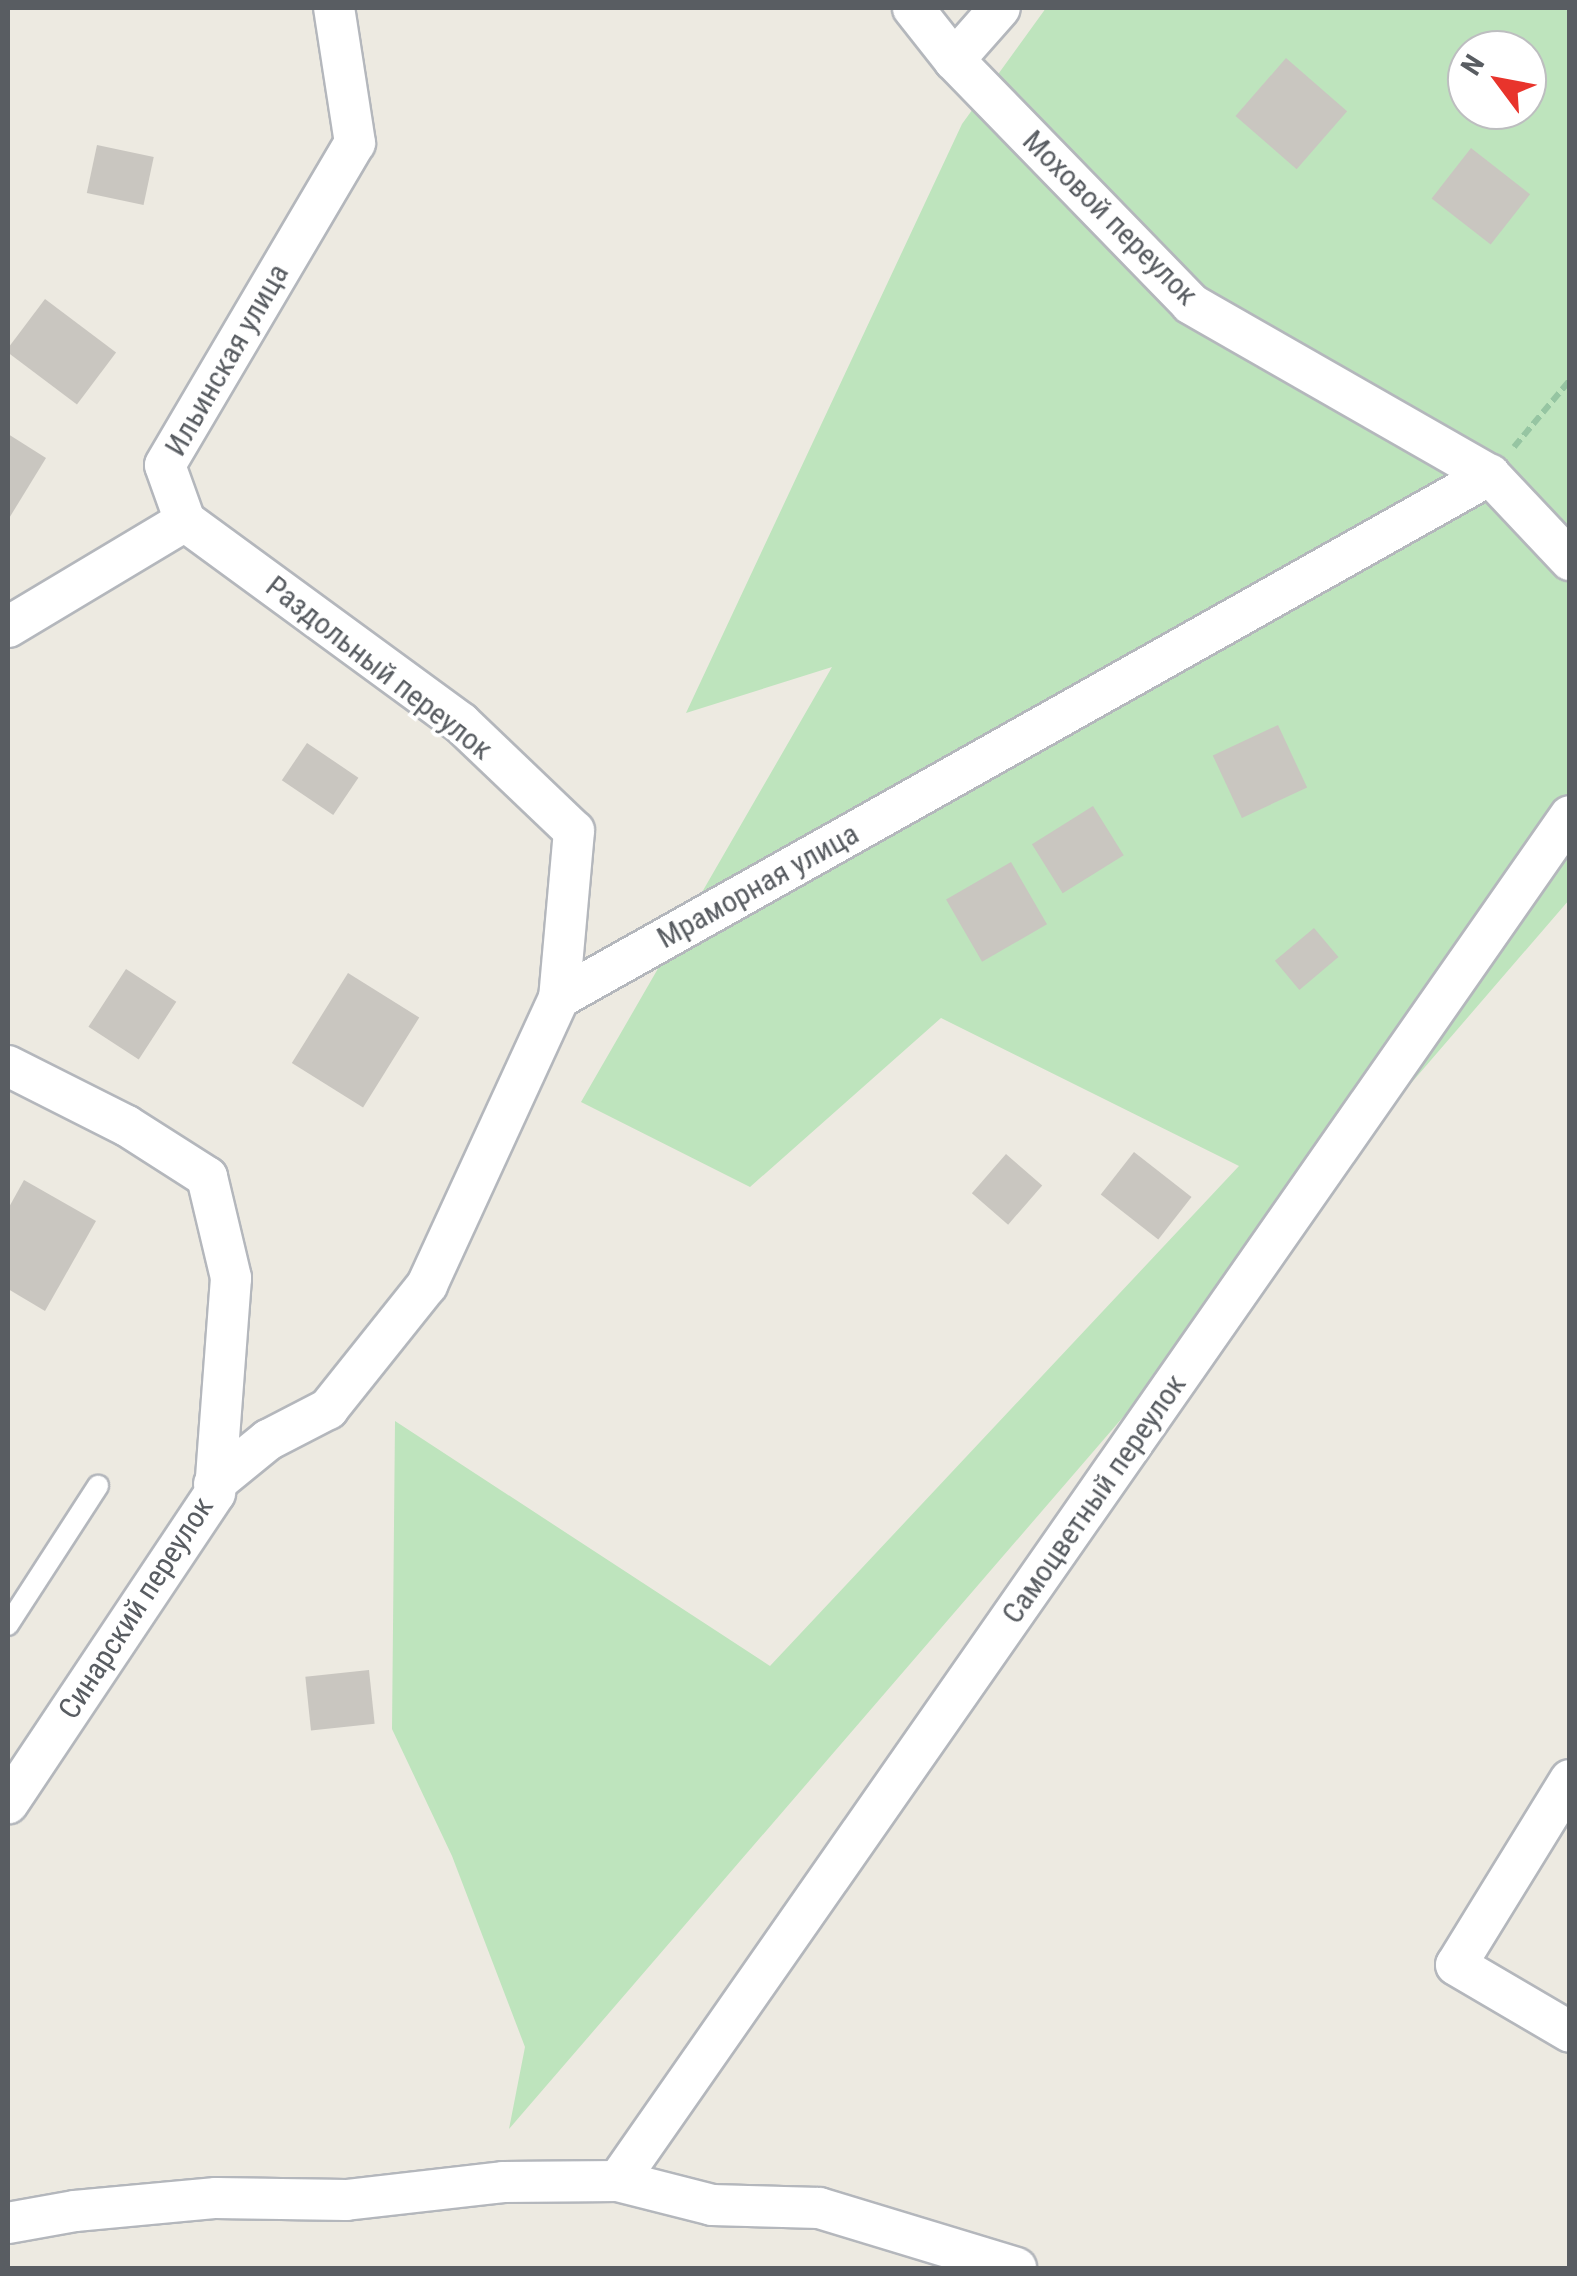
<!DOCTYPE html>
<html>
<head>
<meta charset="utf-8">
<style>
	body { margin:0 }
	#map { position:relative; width:1577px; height:2276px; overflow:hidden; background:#edeae1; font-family:"Roboto Condensed",sans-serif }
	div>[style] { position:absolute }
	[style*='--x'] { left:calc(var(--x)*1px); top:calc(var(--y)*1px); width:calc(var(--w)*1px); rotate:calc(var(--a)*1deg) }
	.green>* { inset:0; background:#bee4bd }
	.building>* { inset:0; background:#c9c6c0; transform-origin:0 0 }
	.path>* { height:6px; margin-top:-3px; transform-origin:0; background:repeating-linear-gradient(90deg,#96c5a2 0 10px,transparent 0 15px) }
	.roads { filter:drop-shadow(2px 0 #b4b7bc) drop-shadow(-2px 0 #b4b7bc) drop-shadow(0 2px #b4b7bc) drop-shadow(0 -2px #b4b7bc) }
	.lane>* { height:20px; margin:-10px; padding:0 10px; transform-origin:10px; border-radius:10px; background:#fff }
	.street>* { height:40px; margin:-20px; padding:0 20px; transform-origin:20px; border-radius:20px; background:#fff }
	span { translate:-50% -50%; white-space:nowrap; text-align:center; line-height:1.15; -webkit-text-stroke:8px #fff; paint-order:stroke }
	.street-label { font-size:30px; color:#595d62 }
	.frame { position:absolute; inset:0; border:10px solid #595d62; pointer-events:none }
	.north { position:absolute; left:1447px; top:30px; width:100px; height:100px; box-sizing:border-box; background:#fff; border:2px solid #bdbec0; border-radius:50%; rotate:302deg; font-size:28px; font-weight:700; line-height:40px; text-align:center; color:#595d62 }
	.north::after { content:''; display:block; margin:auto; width:35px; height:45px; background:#e8342c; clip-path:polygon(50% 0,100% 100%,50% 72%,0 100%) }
</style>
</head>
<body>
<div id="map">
	<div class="green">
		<div style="clip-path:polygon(evenodd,1046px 8px,1569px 8px,1569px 900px,509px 2129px,525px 2047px,452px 1856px,392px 1729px,395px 1421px,770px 1666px,1239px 1166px,941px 1018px,750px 1187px,581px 1102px,832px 667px,686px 713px,962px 124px,1046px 8px,1467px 50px,1527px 50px,1527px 110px,1467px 110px,1467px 50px)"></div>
	</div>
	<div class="building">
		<div style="left:1286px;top:58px;width:81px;height:77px;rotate:41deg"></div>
		<div style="left:97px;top:145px;width:58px;height:49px;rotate:12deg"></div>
		<div style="left:1471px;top:148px;width:75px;height:64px;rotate:38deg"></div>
		<div style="left:45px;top:299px;width:89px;height:65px;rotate:37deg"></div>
		<div style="clip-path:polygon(8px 434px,46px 458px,8px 520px)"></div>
		<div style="left:1278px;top:725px;width:69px;height:72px;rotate:65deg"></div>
		<div style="left:307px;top:743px;width:62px;height:45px;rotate:34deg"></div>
		<div style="left:1093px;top:806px;width:58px;height:72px;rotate:58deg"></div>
		<div style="left:1011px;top:862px;width:72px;height:75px;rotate:60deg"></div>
		<div style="left:1314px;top:928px;width:38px;height:51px;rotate:50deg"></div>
		<div style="left:126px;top:969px;width:60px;height:69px;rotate:33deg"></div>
		<div style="left:348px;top:973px;width:84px;height:106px;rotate:32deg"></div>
		<div style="left:1134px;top:1152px;width:73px;height:54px;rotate:38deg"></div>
		<div style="left:1006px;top:1154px;width:48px;height:52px;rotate:41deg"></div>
		<div style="clip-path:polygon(24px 1180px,96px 1221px,45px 1311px,8px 1289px,8px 1209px)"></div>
		<div style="left:369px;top:1670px;width:54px;height:64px;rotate:84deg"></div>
	</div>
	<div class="path">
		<div style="--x:1514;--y:447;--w:87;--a:-50.1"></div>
	</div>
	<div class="roads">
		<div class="lane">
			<div style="--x:8;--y:1625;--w:166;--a:-57.1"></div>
		</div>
		<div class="street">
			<div style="--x:913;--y:8;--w:66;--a:51.7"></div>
			<div style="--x:954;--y:60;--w:340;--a:45.8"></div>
			<div style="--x:1191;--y:304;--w:344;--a:29.8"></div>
			<div style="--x:1490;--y:475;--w:117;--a:46.7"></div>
			<div style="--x:954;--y:60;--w:69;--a:-48.5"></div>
			<div style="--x:185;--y:521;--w:342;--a:36.2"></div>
			<div style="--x:461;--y:723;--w:156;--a:43.7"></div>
			<div style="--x:574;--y:831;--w:168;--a:95.1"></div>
			<div style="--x:8;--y:627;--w:206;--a:-30.9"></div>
			<div style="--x:185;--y:521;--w:59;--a:-109.7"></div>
			<div style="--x:165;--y:465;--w:374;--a:-59.5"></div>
			<div style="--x:355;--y:143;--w:137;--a:-98.8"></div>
			<div style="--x:8;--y:1066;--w:133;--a:26.8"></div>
			<div style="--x:127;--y:1126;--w:95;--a:32.5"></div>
			<div style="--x:207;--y:1177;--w:104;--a:76.6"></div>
			<div style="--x:231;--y:1278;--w:216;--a:94.3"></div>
			<div style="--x:215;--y:1493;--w:373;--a:123.7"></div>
			<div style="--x:214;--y:1484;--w:70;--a:-39.2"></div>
			<div style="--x:268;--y:1440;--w:68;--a:-27.3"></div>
			<div style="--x:328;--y:1409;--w:159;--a:-51.4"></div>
			<div style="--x:427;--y:1285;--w:316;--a:-65.3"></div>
			<div style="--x:559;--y:998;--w:1068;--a:-29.33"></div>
			<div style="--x:1570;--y:1780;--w:217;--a:121.6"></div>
			<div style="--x:1456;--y:1965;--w:132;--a:30.4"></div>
			<div style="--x:618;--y:2181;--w:1664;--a:-55.11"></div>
			<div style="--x:8;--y:2223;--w:68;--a:-10.2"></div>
			<div style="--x:75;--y:2211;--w:142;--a:-5.3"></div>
			<div style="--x:216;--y:2198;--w:130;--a:0.9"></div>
			<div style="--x:346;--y:2200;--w:158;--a:-6.5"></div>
			<div style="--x:503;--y:2182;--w:115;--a:-0.5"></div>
			<div style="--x:618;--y:2181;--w:97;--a:14.3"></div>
			<div style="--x:712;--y:2205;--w:107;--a:1.6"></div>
			<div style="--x:819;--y:2208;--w:206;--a:16.9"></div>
		</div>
	</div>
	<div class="street-label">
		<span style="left:1110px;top:218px;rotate:45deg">Моховой переулок</span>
		<span style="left:227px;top:360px;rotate:-60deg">Ильинская улица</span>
		<span style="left:379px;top:668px;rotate:38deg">Раздольный переулок</span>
		<span style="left:758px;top:886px;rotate:-29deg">Мраморная улица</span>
		<span style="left:1094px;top:1499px;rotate:-55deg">Самоцветный переулок</span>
		<span style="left:136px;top:1608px;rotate:-57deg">Синарский переулок</span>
	</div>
	<div class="frame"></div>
	<div class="north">N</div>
</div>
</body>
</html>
